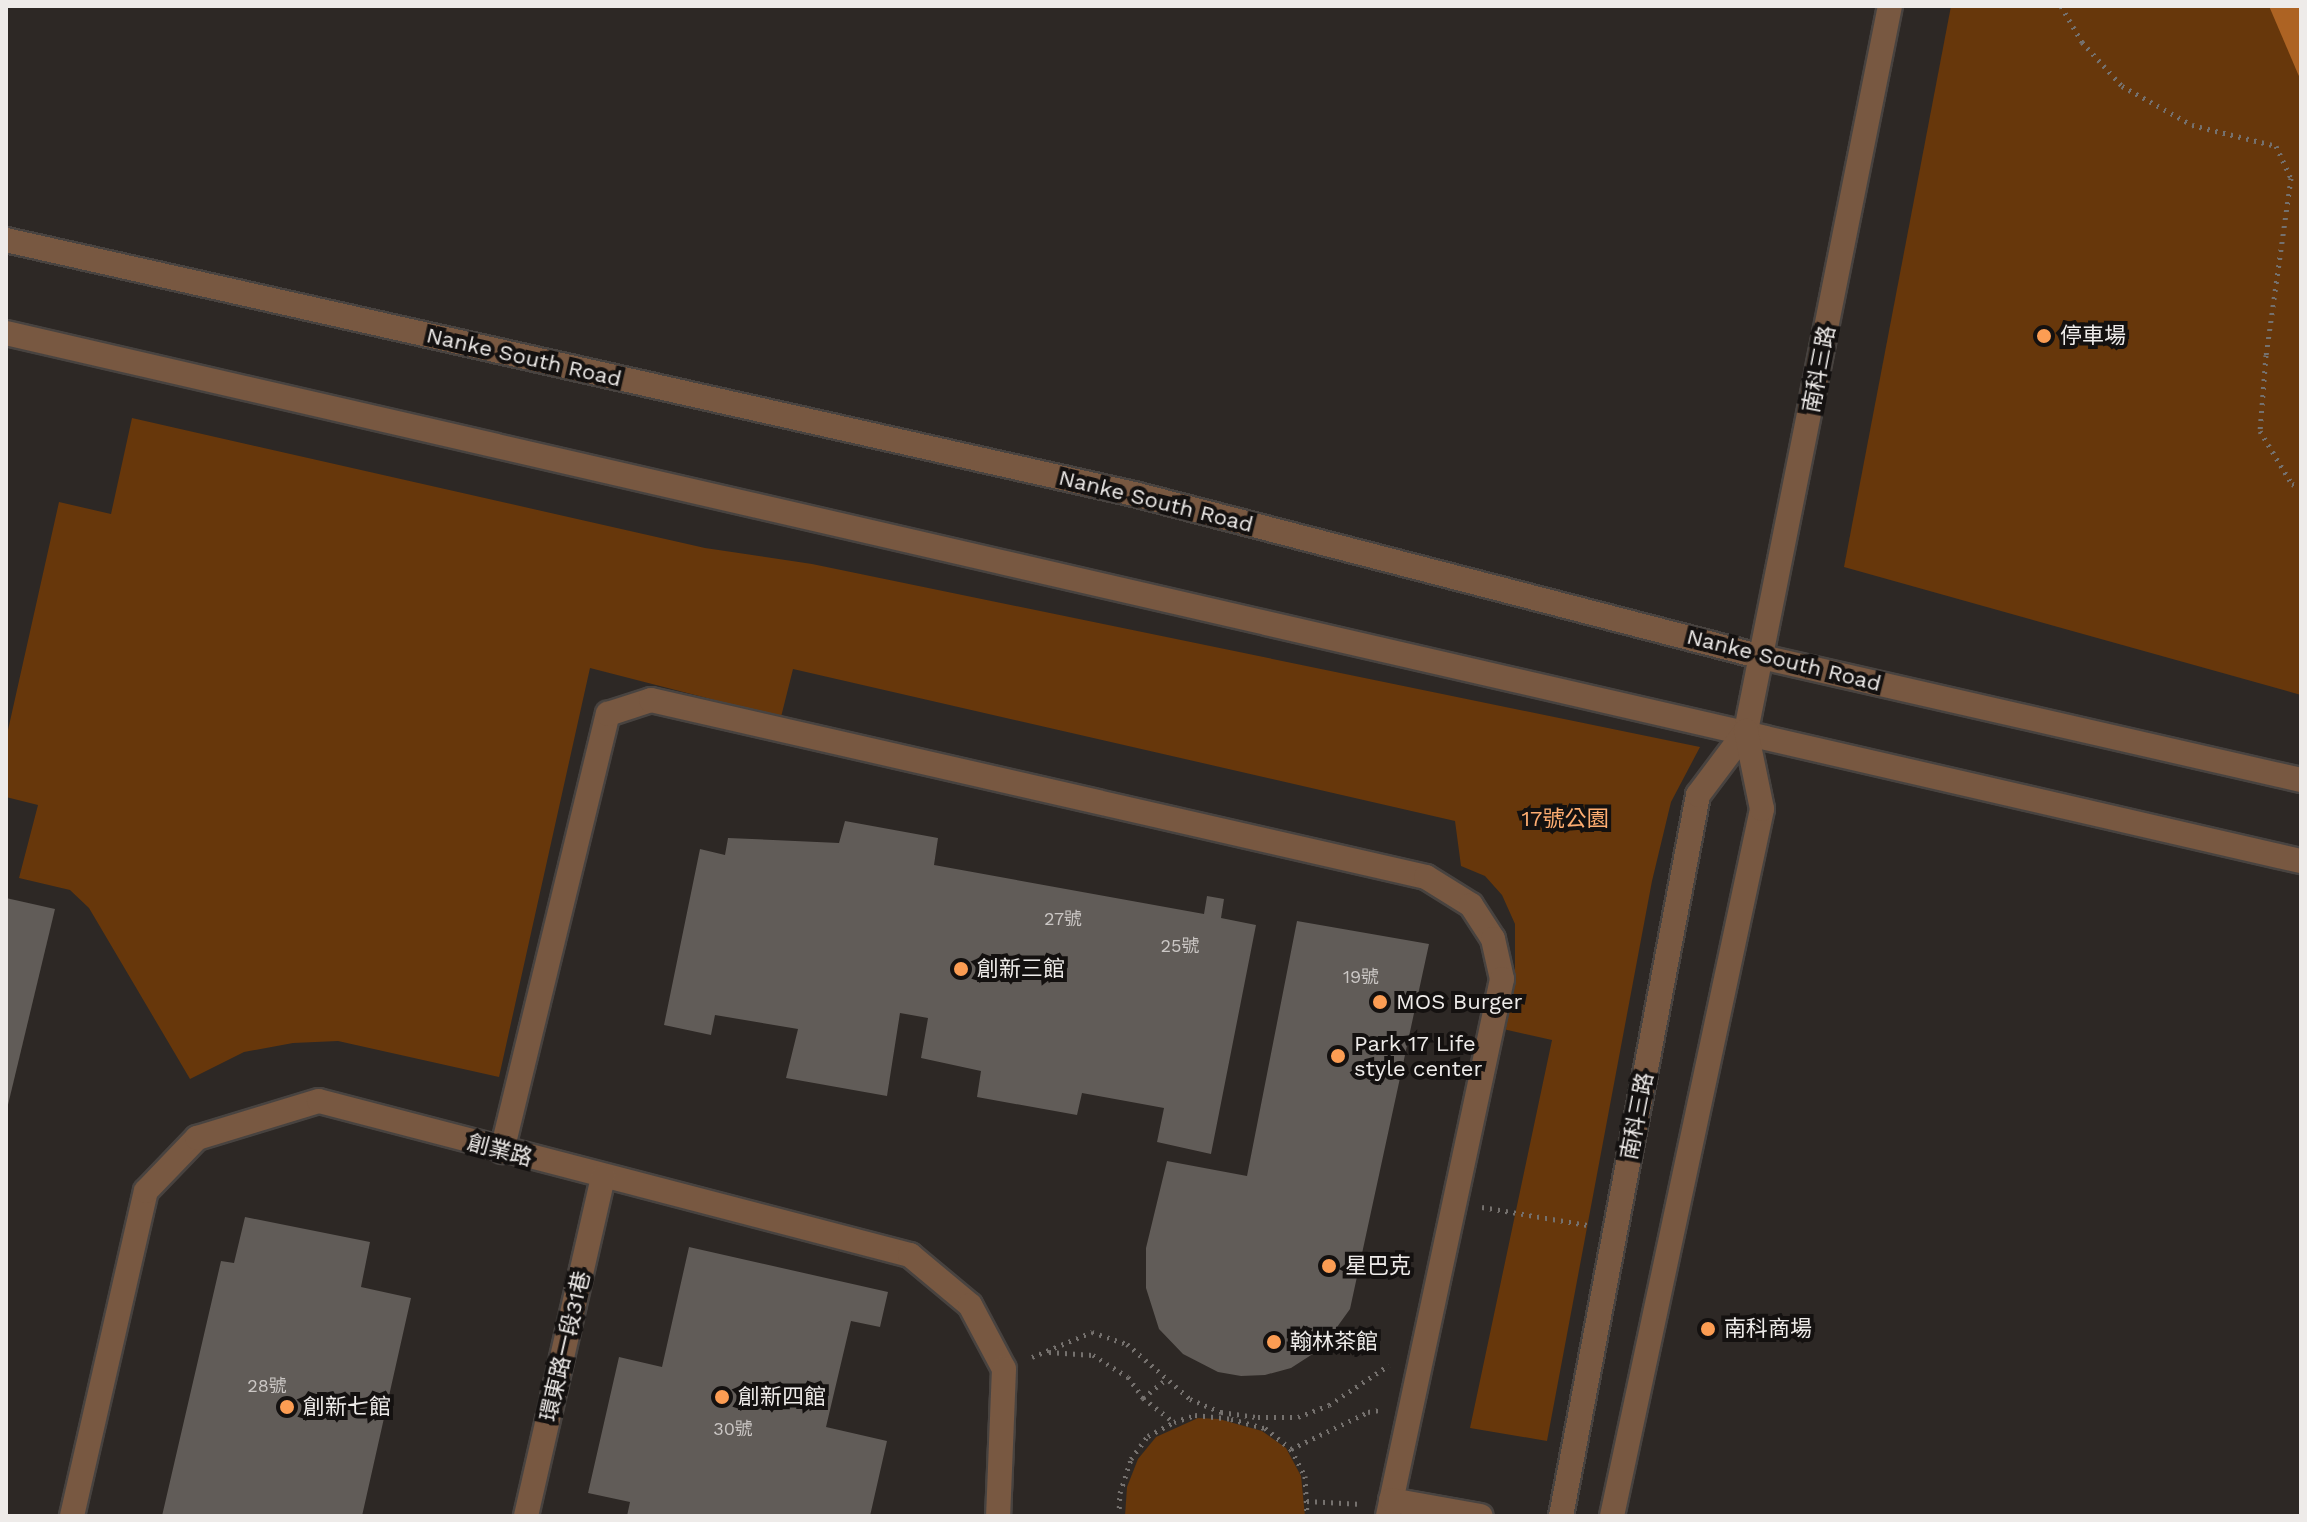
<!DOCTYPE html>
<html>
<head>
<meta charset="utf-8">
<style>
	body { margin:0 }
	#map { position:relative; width:2307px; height:1522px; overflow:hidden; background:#2d2825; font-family:"Work Sans","Noto Sans TC",sans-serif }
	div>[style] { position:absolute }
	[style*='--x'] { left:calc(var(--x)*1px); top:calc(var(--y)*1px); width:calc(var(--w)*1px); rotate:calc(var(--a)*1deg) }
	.green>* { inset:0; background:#67370b }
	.water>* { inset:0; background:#ad6323 }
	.building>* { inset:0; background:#615c58 }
	.path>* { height:5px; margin-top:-2.5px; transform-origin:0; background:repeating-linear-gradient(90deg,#75716e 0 2px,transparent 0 8px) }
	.roads { filter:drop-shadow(2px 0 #484340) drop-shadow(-2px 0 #484340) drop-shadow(0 2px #484340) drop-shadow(0 -2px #484340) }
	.minor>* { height:24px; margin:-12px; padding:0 12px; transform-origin:12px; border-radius:12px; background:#785841 }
	.dots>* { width:22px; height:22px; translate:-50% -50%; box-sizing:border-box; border:4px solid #141110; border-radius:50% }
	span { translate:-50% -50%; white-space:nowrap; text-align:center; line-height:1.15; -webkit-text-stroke:8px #141110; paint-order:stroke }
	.number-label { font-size:18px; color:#cbc7c5 }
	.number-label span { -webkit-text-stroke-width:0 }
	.poi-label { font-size:22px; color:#eeebe9 }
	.left { translate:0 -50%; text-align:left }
	.street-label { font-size:22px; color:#eeebe9 }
	.park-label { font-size:22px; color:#fead71 }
	.frame { position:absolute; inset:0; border:8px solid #eeebe9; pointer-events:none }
</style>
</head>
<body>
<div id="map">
	<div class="green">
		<div style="clip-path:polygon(1951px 6px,2301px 6px,2301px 695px,1844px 567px)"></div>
		<div style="clip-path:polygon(132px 418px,705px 548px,812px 564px,1700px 747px,1671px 802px,1652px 881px,1547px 1441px,1470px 1428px,1552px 1040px,1503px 1029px,1515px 986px,1515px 924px,1502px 895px,1485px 876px,1461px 866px,1455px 821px,793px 669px,781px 717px,590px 668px,499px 1077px,338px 1041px,293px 1043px,244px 1052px,190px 1079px,89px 908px,70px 890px,19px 878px,38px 805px,6px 797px,6px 739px,59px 502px,111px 514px)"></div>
		<div style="clip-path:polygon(1198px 1418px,1219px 1419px,1262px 1431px,1286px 1448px,1301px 1476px,1305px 1516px,1125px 1516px,1127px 1487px,1138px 1459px,1156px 1437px)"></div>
	</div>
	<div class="water">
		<div style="clip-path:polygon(2269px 6px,2301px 6px,2301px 80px,2298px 74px)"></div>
	</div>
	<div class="building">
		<div style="clip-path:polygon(845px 821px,938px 838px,934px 865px,1204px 914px,1207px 896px,1224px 899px,1221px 918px,1256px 925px,1211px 1154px,1157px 1142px,1164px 1108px,1082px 1093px,1077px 1115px,977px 1097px,981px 1071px,921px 1058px,928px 1018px,900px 1013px,887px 1096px,786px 1078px,798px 1029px,715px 1015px,711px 1035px,664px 1025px,700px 849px,725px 855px,728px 838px,839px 843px)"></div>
		<div style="clip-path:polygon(6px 898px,55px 909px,7px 1109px,6px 1109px)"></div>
		<div style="clip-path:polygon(1297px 921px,1429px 944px,1350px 1309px,1322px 1348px,1291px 1368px,1265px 1375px,1241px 1376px,1218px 1372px,1183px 1354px,1159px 1329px,1146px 1288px,1146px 1248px,1167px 1161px,1247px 1176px)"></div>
		<div style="clip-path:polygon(245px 1217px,370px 1242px,361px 1287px,411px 1298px,362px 1516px,162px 1516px,221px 1261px,234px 1263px)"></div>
		<div style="clip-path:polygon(689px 1247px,888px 1292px,880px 1327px,851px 1321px,826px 1427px,887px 1441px,870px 1516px,627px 1516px,630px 1502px,588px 1493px,619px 1357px,662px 1367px)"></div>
	</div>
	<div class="path">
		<div style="--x:2061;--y:6;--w:42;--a:59.7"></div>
		<div style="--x:2082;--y:42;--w:59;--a:47.7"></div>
		<div style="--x:2122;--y:86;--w:80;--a:29.1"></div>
		<div style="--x:2192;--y:125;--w:87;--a:14"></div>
		<div style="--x:2276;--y:146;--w:35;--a:65"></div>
		<div style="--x:2291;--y:178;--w:179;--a:98"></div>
		<div style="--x:2266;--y:355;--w:76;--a:94.5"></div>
		<div style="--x:2260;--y:431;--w:62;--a:58.9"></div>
		<div style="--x:2292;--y:484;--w:9;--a:18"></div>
		<div style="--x:1482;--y:1207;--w:107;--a:9.7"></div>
		<div style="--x:1049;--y:1352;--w:44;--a:3.9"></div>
		<div style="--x:1093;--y:1355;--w:41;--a:32.2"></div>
		<div style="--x:1128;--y:1377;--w:26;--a:54"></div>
		<div style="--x:1143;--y:1398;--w:39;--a:38"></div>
		<div style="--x:1174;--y:1422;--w:22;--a:-18"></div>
		<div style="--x:1195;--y:1415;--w:36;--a:6"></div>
		<div style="--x:1231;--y:1419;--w:35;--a:15"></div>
		<div style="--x:1265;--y:1428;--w:33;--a:39"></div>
		<div style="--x:1291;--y:1449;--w:85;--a:-25.7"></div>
		<div style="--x:1368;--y:1412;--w:11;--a:-10"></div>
		<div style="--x:1032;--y:1357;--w:65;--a:-22.6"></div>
		<div style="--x:1092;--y:1332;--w:37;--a:19"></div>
		<div style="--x:1127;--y:1344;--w:84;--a:41.1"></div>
		<div style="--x:1190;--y:1399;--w:34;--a:23"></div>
		<div style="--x:1221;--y:1412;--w:37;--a:8"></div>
		<div style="--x:1258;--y:1417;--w:40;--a:0"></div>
		<div style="--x:1298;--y:1417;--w:33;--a:-21"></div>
		<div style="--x:1329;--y:1405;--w:72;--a:-33.7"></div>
		<div style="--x:1143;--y:1398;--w:28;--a:-39"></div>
		<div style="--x:1291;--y:1449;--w:30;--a:63"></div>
		<div style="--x:1305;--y:1476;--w:40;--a:87.1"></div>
		<div style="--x:1307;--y:1501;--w:55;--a:3.1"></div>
		<div style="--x:1119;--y:1516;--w:23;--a:-88"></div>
		<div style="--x:1120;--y:1493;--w:36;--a:-72"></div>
		<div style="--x:1131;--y:1459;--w:29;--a:-54"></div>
		<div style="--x:1148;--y:1436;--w:30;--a:-28"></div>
	</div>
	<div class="roads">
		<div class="minor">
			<div style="--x:6;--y:240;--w:1160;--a:12.69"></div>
			<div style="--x:1138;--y:495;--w:645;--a:14.55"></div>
			<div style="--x:1762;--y:657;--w:553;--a:12.85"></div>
			<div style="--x:6;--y:333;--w:2355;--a:12.96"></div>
			<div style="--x:502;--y:1151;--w:450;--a:-76.4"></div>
			<div style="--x:608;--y:714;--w:45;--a:-18"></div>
			<div style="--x:651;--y:700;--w:795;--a:12.86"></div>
			<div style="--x:1426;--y:877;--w:53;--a:31.9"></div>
			<div style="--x:1471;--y:905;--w:40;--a:57.1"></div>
			<div style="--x:1493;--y:939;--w:41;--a:77.3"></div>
			<div style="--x:1502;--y:979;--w:549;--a:101.99"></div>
			<div style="--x:1391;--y:1500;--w:91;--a:10.1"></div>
			<div style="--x:72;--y:1516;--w:333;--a:-77.2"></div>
			<div style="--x:146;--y:1191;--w:74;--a:-46.1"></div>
			<div style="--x:197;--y:1138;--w:127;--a:-16.9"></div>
			<div style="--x:319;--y:1101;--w:611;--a:14.61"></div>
			<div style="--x:910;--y:1255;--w:78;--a:39.8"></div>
			<div style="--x:970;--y:1305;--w:72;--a:62"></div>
			<div style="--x:1004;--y:1369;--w:147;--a:92.3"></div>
			<div style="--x:526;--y:1516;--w:348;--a:-77.2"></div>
			<div style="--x:1561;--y:1516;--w:734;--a:-79.24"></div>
			<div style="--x:1698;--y:795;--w:80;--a:-53.1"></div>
			<div style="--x:1746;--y:731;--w:739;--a:-78.77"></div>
			<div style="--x:1612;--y:1516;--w:723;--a:-78.02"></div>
			<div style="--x:1762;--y:809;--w:80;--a:-101.6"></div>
		</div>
	</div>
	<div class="dots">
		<div style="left:2044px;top:336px;background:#fc9d53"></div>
		<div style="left:961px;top:969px;background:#fc9d53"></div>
		<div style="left:1380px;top:1002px;background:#fc9d53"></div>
		<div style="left:1338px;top:1056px;background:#fc9d53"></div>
		<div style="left:1329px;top:1266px;background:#fc9d53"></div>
		<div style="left:1708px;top:1329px;background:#fc9d53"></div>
		<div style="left:1274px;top:1342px;background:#fc9d53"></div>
		<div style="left:722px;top:1397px;background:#fc9d53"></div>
		<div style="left:287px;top:1407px;background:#fc9d53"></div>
	</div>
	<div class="number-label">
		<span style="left:1063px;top:919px">27號</span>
		<span style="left:1180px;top:946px">25號</span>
		<span style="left:1361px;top:977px">19號</span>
		<span style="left:267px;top:1386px">28號</span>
		<span style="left:733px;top:1429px">30號</span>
	</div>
	<div class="poi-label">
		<span class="left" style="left:2060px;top:336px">停車場</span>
		<span class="left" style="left:977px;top:969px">創新三館</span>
		<span class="left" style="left:1396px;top:1002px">MOS Burger</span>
		<span class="left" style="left:1354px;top:1056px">Park 17 Life<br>style center</span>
		<span class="left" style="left:1345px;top:1266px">星巴克</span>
		<span class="left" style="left:1724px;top:1329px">南科商場</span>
		<span class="left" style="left:1290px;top:1342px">翰林茶館</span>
		<span class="left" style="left:738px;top:1397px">創新四館</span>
		<span class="left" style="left:303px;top:1407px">創新七館</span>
	</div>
	<div class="street-label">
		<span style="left:524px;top:357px;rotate:13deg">Nanke South Road</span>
		<span style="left:1819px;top:369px;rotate:-79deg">南科三路</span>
		<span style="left:1156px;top:501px;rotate:14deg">Nanke South Road</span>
		<span style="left:1784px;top:660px;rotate:14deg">Nanke South Road</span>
		<span style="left:1637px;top:1116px;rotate:-79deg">南科三路</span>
		<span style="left:500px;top:1150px;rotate:15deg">創業路</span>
		<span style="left:565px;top:1346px;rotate:-77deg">環東路一段31巷</span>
	</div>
	<div class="park-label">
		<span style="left:1565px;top:819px">17號公園</span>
	</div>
	<div class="frame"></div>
</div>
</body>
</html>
